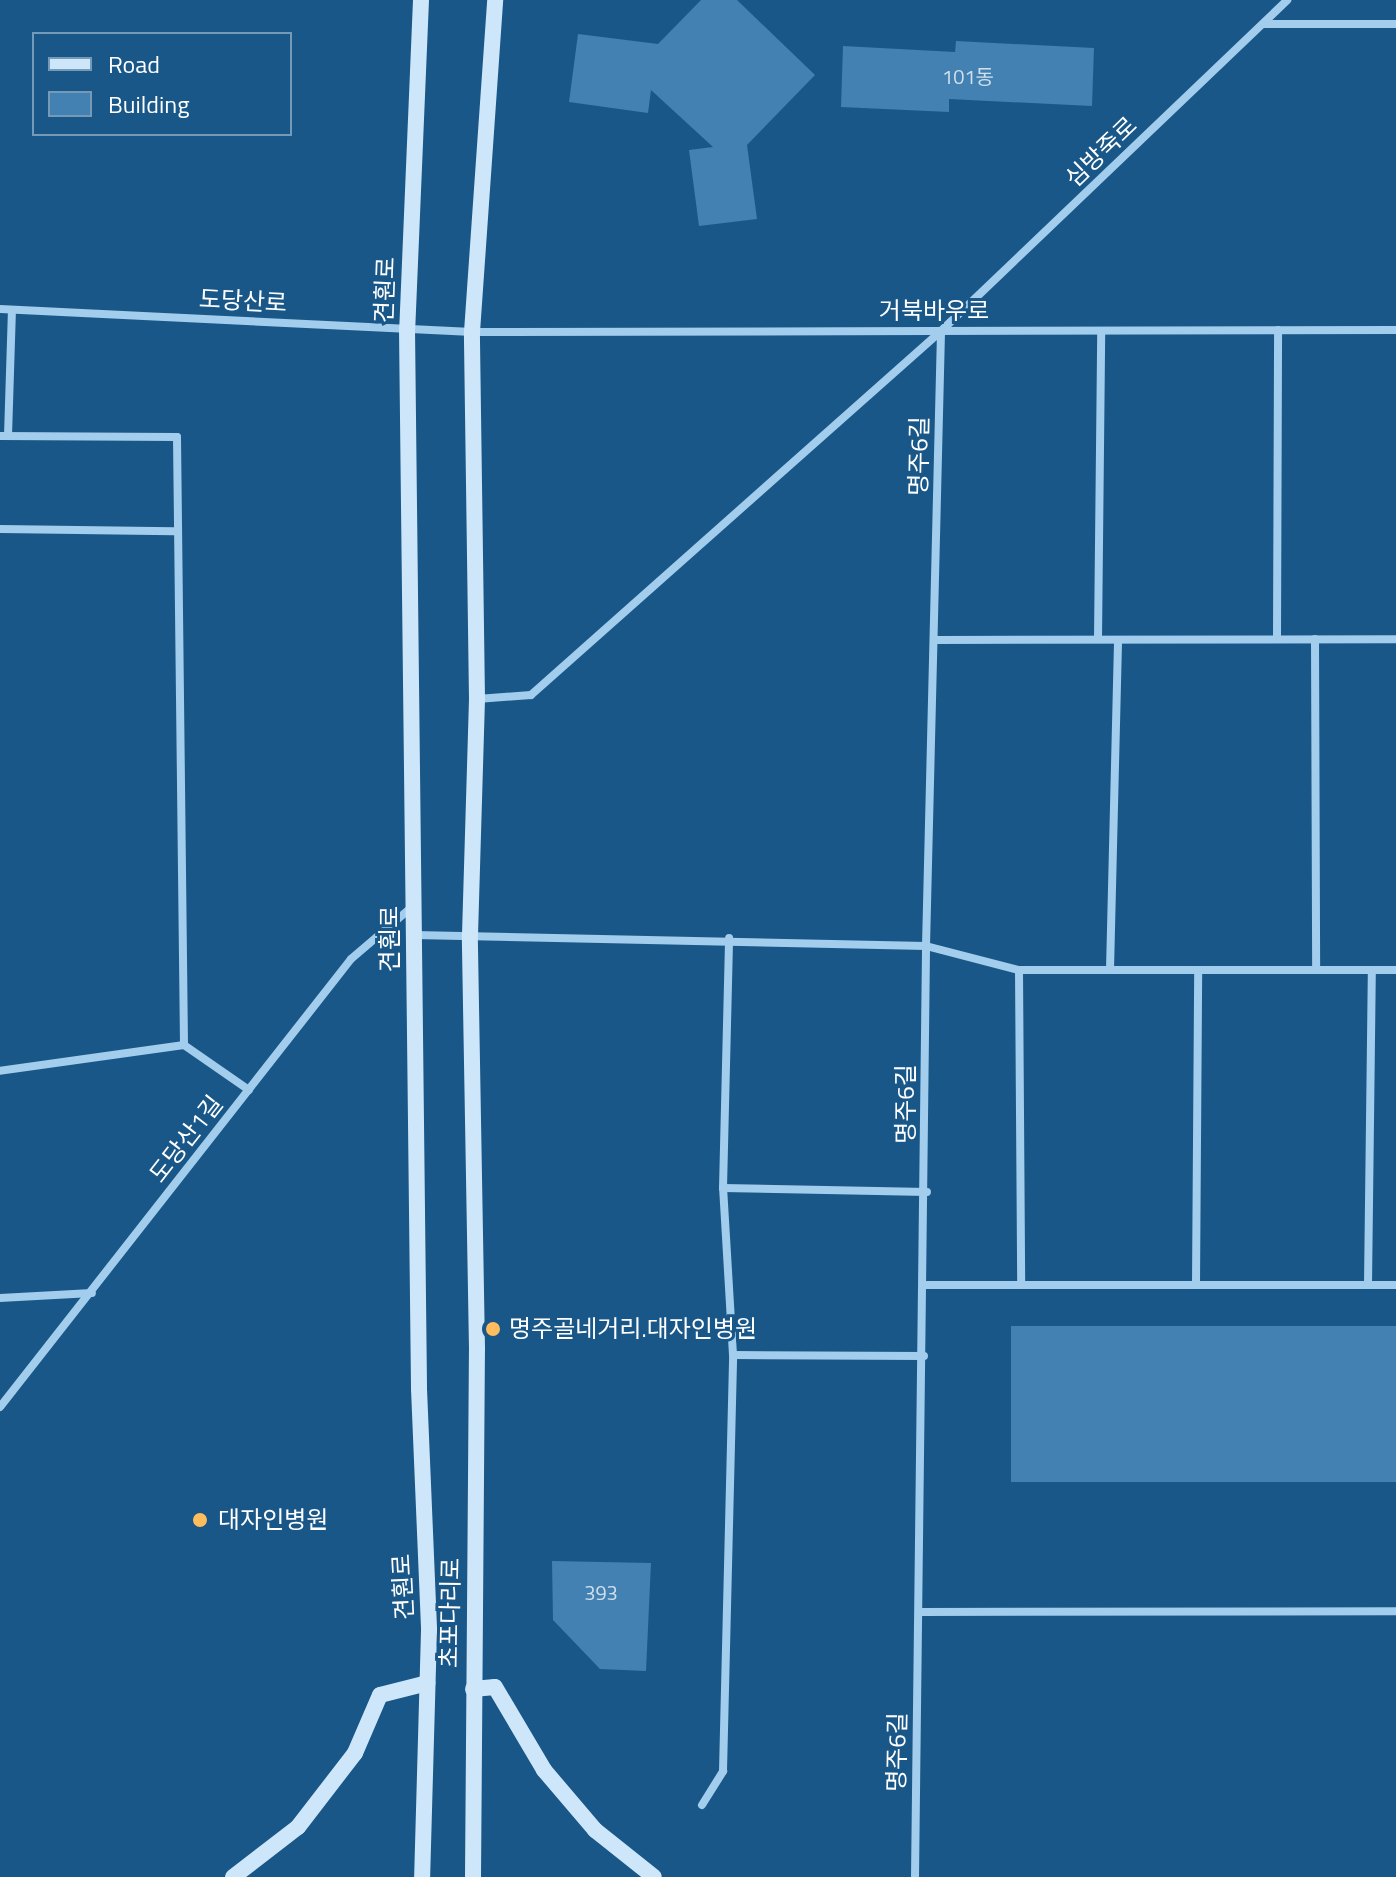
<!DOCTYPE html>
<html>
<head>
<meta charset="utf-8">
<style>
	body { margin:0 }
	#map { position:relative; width:1396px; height:1877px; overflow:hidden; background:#195788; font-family:"Titillium Web","Noto Sans KR",sans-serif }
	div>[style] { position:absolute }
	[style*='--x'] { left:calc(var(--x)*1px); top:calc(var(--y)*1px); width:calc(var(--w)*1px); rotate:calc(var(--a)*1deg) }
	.building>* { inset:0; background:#4281b1; transform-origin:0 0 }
	.street>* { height:8px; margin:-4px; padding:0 4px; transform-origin:4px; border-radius:4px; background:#a2cded }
	.secondary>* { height:16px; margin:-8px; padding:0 8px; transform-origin:8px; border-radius:8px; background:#cee6f9 }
	.dots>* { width:22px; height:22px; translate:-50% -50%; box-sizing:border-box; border:4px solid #195788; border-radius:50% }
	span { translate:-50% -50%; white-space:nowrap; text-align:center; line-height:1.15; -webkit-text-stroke:6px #195788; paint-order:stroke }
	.number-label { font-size:20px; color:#d0e0ec }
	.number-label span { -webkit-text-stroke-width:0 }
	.street-label { font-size:24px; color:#fff }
	.poi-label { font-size:24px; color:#fff }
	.left { translate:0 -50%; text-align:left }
	.legend { position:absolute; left:32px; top:32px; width:260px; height:104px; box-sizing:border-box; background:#195788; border:2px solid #759ab8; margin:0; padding:10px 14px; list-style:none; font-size:24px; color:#fff }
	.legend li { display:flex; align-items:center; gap:16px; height:40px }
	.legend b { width:40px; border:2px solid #759ab8 }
</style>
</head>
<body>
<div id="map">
	<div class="building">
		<div style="clip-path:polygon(701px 0,737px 0,815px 75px,747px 145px,757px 219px,699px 226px,689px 150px,713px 147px,651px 90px,648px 113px,569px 102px,578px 34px,658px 44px)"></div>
		<div style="clip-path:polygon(956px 41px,1094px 48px,1092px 106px,949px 99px,949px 112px,841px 107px,843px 46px,955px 52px)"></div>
		<div style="left:1396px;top:1326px;width:156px;height:385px;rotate:90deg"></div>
		<div style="clip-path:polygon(552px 1561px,651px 1563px,646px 1671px,600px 1669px,553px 1620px)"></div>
	</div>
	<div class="street">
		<div style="--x:1264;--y:24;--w:132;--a:0"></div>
		<div style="--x:0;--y:309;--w:473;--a:2.8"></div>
		<div style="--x:472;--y:332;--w:924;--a:-0.12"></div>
		<div style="--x:0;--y:436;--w:177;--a:0.3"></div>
		<div style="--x:177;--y:437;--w:608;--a:89.34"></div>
		<div style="--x:184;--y:1045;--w:186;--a:172"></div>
		<div style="--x:8;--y:436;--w:126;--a:-88.2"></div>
		<div style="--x:0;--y:529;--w:174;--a:0.7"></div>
		<div style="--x:1098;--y:639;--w:308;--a:-89.4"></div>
		<div style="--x:1277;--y:639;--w:309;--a:-89.8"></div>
		<div style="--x:1315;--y:639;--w:331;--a:89.8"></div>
		<div style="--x:936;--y:640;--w:460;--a:-0.1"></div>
		<div style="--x:477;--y:699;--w:54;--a:-4.2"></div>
		<div style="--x:531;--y:695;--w:548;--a:-41.6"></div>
		<div style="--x:941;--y:331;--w:479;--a:-43.7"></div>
		<div style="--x:414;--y:935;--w:512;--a:1.23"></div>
		<div style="--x:926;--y:946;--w:96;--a:14.5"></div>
		<div style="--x:1019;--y:970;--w:377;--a:0"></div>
		<div style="--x:1019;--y:970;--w:315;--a:89.6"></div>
		<div style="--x:1110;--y:970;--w:330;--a:-88.6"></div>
		<div style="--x:184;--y:1045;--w:79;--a:34.7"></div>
		<div style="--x:723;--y:1188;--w:204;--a:1.1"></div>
		<div style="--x:925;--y:1285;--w:471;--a:0"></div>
		<div style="--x:1196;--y:1285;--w:315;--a:-89.6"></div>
		<div style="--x:1368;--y:1285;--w:315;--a:-89.3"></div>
		<div style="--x:0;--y:1298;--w:92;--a:-3.1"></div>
		<div style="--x:733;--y:1355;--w:191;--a:0.3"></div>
		<div style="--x:0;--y:1407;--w:569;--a:-51.92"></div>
		<div style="--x:351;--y:959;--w:82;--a:-40.5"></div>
		<div style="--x:920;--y:1612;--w:476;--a:-0.1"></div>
		<div style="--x:702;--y:1805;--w:40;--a:-58"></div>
		<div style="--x:723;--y:1771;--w:416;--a:-88.6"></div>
		<div style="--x:733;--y:1355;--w:167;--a:-93.4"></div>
		<div style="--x:723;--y:1188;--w:250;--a:-88.6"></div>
		<div style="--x:915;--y:1877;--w:931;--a:-89.32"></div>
		<div style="--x:926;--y:946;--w:615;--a:-88.6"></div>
	</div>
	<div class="secondary">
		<div style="--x:421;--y:0;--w:329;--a:92.4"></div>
		<div style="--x:407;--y:329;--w:1060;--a:89.35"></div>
		<div style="--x:419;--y:1389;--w:242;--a:87.6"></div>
		<div style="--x:429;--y:1631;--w:246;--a:91.6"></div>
		<div style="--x:473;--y:1689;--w:22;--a:-5"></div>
		<div style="--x:495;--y:1687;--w:96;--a:59.4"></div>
		<div style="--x:544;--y:1770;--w:79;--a:49.6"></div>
		<div style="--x:595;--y:1830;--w:75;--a:38.5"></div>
		<div style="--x:233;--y:1877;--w:82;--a:-37.6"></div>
		<div style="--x:298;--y:1827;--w:93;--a:-52.4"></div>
		<div style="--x:355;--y:1753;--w:63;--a:-66.7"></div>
		<div style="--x:380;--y:1695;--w:49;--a:-14.3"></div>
		<div style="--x:473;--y:1877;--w:528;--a:-89.57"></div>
		<div style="--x:477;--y:1349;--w:414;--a:-91"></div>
		<div style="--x:470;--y:935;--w:236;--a:-88.3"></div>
		<div style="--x:477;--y:699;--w:367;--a:-90.8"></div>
		<div style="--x:472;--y:332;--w:333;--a:-86"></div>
	</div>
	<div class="dots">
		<div style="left:493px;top:1329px;background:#ffbd5d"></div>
		<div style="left:200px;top:1520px;background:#ffbd5d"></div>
	</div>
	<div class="number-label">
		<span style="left:968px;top:76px">101동</span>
		<span style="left:601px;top:1592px">393</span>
	</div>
	<div class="street-label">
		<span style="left:1101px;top:152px;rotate:-44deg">심방죽로</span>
		<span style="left:385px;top:290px;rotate:-88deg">견훤로</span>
		<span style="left:243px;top:301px;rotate:3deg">도당산로</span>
		<span style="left:934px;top:311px">거북바우로</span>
		<span style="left:919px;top:456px;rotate:-89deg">명주6길</span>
		<span style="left:390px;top:939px;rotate:-90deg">견훤로</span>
		<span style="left:906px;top:1104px;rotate:-90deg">명주6길</span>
		<span style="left:186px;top:1139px;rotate:-52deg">도당산1길</span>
		<span style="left:403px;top:1587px;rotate:-93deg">견훤로</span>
		<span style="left:450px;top:1613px;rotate:-89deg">초포다리로</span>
		<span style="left:897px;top:1752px;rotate:-89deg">명주6길</span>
	</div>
	<div class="poi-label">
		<span class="left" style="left:509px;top:1329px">명주골네거리.대자인병원</span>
		<span class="left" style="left:218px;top:1520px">대자인병원</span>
	</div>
	<ul class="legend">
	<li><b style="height:10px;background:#cee6f9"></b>Road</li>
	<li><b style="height:22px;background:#4281b1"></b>Building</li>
	</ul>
</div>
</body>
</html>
